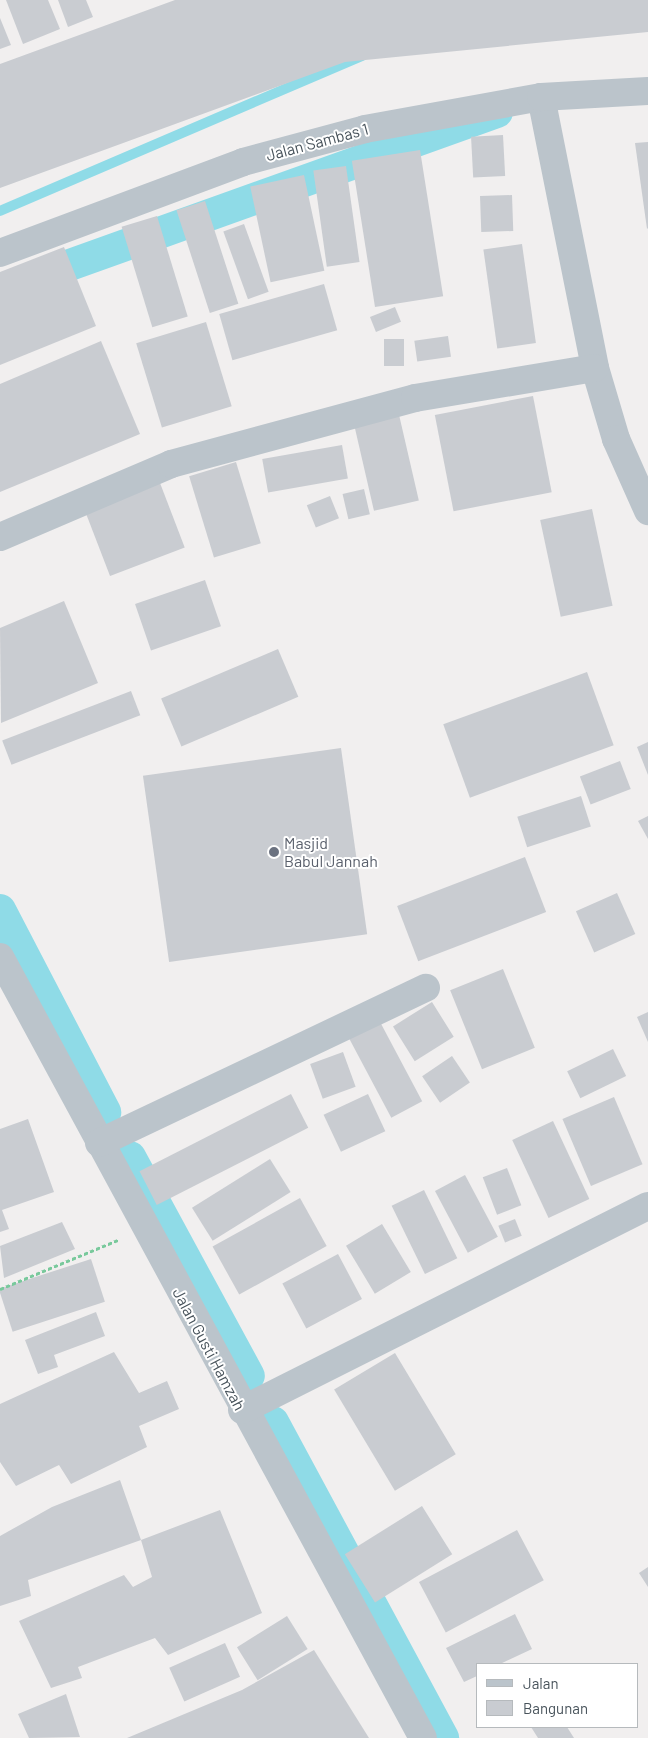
<!DOCTYPE html>
<html>
<head>
<meta charset="utf-8">
<style>
	body { margin:0 }
	#map { position:relative; width:648px; height:1738px; overflow:hidden; background:#f1efef; font-family:Barlow,sans-serif }
	div>[style] { position:absolute }
	[style*='--x'] { left:calc(var(--x)*1px); top:calc(var(--y)*1px); width:calc(var(--w)*1px); rotate:calc(var(--a)*1deg) }
	.stream>* { height:10px; margin:-5px; padding:0 5px; transform-origin:5px; border-radius:5px; background:#8fdbe7 }
	.canal>* { height:32px; margin:-16px; padding:0 16px; transform-origin:16px; border-radius:16px; background:#8fdbe7 }
	.building>* { inset:0; background:#c9ccd1; transform-origin:0 0 }
	.path>* { height:3px; margin-top:-1.5px; transform-origin:0; background:repeating-linear-gradient(90deg,#79c99c 0 4px,transparent 0 6.5px) }
	.minor>* { height:28px; margin:-14px; padding:0 14px; transform-origin:14px; border-radius:14px; background:#bbc4cb }
	.dots>* { width:14px; height:14px; translate:-50% -50%; box-sizing:border-box; border:2px solid #fff; border-radius:50% }
	span { translate:-50% -50%; white-space:nowrap; text-align:center; line-height:1.15; -webkit-text-stroke:4px #fff; paint-order:stroke }
	.street-label { font-size:16px; color:#48535b }
	.worship-label { font-size:16px; color:#5b616d }
	.left { translate:0 -50%; text-align:left }
	.legend { position:absolute; left:476px; top:1663px; width:162px; height:65px; box-sizing:border-box; background:#fff; border:1px solid #b6babd; margin:0; padding:6px 9px; list-style:none; font-size:15px; color:#48535b }
	.legend li { display:flex; align-items:center; gap:10px; height:25px }
	.legend b { width:25px; border:1px solid #b6babd }
</style>
</head>
<body>
<div id="map">
	<div class="stream">
		<div style="--x:0;--y:211;--w:394;--a:-23.2"></div>
	</div>
	<div class="canal">
		<div style="--x:0;--y:290;--w:528;--a:-19.7"></div>
		<div style="--x:0;--y:910;--w:228;--a:62.5"></div>
		<div style="--x:130;--y:1157;--w:249;--a:61.5"></div>
		<div style="--x:273;--y:1422;--w:359;--a:61.7"></div>
	</div>
	<div class="building">
		<div style="clip-path:polygon(6px 0,48px 0,60px 29px,23px 44px)"></div>
		<div style="clip-path:polygon(58px 0,86px 0,93px 17px,68px 27px)"></div>
		<div style="clip-path:polygon(175px 0,648px 0,648px 32px,345px 62px,0 188px,0 64px)"></div>
		<div style="clip-path:polygon(0 18px,11px 45px,0 49px)"></div>
		<div style="left:503px;top:135px;width:41px;height:32px;rotate:87deg"></div>
		<div style="clip-path:polygon(648px 142px,648px 228px,647px 229px,635px 143px)"></div>
		<div style="left:420px;top:150px;width:148px;height:69px;rotate:81deg"></div>
		<div style="left:346px;top:166px;width:97px;height:33px;rotate:82deg"></div>
		<div style="left:304px;top:175px;width:98px;height:55px;rotate:78deg"></div>
		<div style="left:512px;top:195px;width:36px;height:32px;rotate:88deg"></div>
		<div style="left:205px;top:201px;width:108px;height:30px;rotate:72deg"></div>
		<div style="left:157px;top:216px;width:105px;height:37px;rotate:73deg"></div>
		<div style="left:244px;top:224px;width:72px;height:22px;rotate:70deg"></div>
		<div style="left:522px;top:244px;width:100px;height:39px;rotate:82deg"></div>
		<div style="clip-path:polygon(64px 247px,96px 326px,0 365px,0 272px)"></div>
		<div style="left:324px;top:284px;width:48px;height:109px;rotate:74deg"></div>
		<div style="left:395px;top:307px;width:16px;height:27px;rotate:68deg"></div>
		<div style="left:206px;top:322px;width:88px;height:73px;rotate:73deg"></div>
		<div style="left:448px;top:336px;width:21px;height:34px;rotate:82deg"></div>
		<div style="left:384px;top:339px;width:20px;height:27px"></div>
		<div style="clip-path:polygon(101px 341px,140px 434px,0 492px,0 384px)"></div>
		<div style="left:533px;top:396px;width:98px;height:100px;rotate:79deg"></div>
		<div style="left:397px;top:406px;width:97px;height:46px;rotate:77deg"></div>
		<div style="left:342px;top:445px;width:34px;height:81px;rotate:80deg"></div>
		<div style="left:236px;top:462px;width:85px;height:49px;rotate:73deg"></div>
		<div style="left:160px;top:483px;width:69px;height:80px;rotate:69deg"></div>
		<div style="left:364px;top:489px;width:26px;height:22px;rotate:77deg"></div>
		<div style="left:330px;top:496px;width:24px;height:25px;rotate:68deg"></div>
		<div style="left:592px;top:509px;width:99px;height:53px;rotate:78deg"></div>
		<div style="left:205px;top:580px;width:49px;height:74px;rotate:71deg"></div>
		<div style="clip-path:polygon(64px 601px,98px 683px,1px 723px,0 628px)"></div>
		<div style="left:278px;top:649px;width:52px;height:127px;rotate:67deg"></div>
		<div style="left:587px;top:672px;width:78px;height:153px;rotate:70deg"></div>
		<div style="left:131px;top:691px;width:26px;height:138px;rotate:69deg"></div>
		<div style="clip-path:polygon(648px 742px,648px 775px,637px 747px)"></div>
		<div style="left:341px;top:748px;width:188px;height:200px;rotate:82deg"></div>
		<div style="left:620px;top:761px;width:30px;height:43px;rotate:69deg"></div>
		<div style="left:581px;top:796px;width:32px;height:67px;rotate:72deg"></div>
		<div style="clip-path:polygon(648px 816px,648px 839px,638px 821px)"></div>
		<div style="left:525px;top:857px;width:59px;height:137px;rotate:69deg"></div>
		<div style="left:617px;top:893px;width:45px;height:45px;rotate:66deg"></div>
		<div style="left:503px;top:969px;width:85px;height:57px;rotate:68deg"></div>
		<div style="left:432px;top:1002px;width:41px;height:46px;rotate:58deg"></div>
		<div style="clip-path:polygon(648px 1012px,648px 1042px,637px 1017px)"></div>
		<div style="left:379px;top:1020px;width:92px;height:35px;rotate:62deg"></div>
		<div style="left:613px;top:1049px;width:30px;height:51px;rotate:64deg"></div>
		<div style="left:343px;top:1052px;width:37px;height:35px;rotate:70deg"></div>
		<div style="left:452px;top:1056px;width:32px;height:36px;rotate:56deg"></div>
		<div style="left:291px;top:1094px;width:38px;height:170px;rotate:63deg"></div>
		<div style="left:368px;top:1094px;width:41px;height:49px;rotate:65deg"></div>
		<div style="left:614px;top:1097px;width:73px;height:56px;rotate:67deg"></div>
		<div style="clip-path:polygon(28px 1119px,54px 1192px,2px 1210px,9px 1229px,0 1232px,0 1129px)"></div>
		<div style="left:553px;top:1121px;width:86px;height:45px;rotate:65deg"></div>
		<div style="left:270px;top:1159px;width:39px;height:92px;rotate:58deg"></div>
		<div style="left:507px;top:1168px;width:40px;height:26px;rotate:69deg"></div>
		<div style="left:465px;top:1175px;width:70px;height:34px;rotate:62deg"></div>
		<div style="left:424px;top:1190px;width:76px;height:36px;rotate:64deg"></div>
		<div style="left:300px;top:1198px;width:55px;height:100px;rotate:61deg"></div>
		<div style="left:515px;top:1219px;width:18px;height:18px;rotate:68deg"></div>
		<div style="clip-path:polygon(62px 1222px,75px 1249px,4px 1278px,0 1246px)"></div>
		<div style="left:382px;top:1224px;width:56px;height:42px;rotate:59deg"></div>
		<div style="left:338px;top:1254px;width:51px;height:63px;rotate:62deg"></div>
		<div style="left:91px;top:1259px;width:45px;height:97px;rotate:72deg"></div>
		<div style="clip-path:polygon(96px 1312px,105px 1336px,54px 1355px,58px 1367px,38px 1374px,25px 1340px)"></div>
		<div style="clip-path:polygon(114px 1352px,139px 1393px,167px 1381px,179px 1409px,139px 1426px,147px 1447px,71px 1484px,59px 1465px,16px 1486px,0 1462px,0 1404px)"></div>
		<div style="left:395px;top:1353px;width:118px;height:71px;rotate:59deg"></div>
		<div style="clip-path:polygon(120px 1480px,141px 1540px,28px 1580px,31px 1596px,0 1606px,0 1536px,52px 1507px)"></div>
		<div style="left:422px;top:1506px;width:57px;height:91px;rotate:58deg"></div>
		<div style="clip-path:polygon(220px 1510px,262px 1613px,168px 1655px,155px 1638px,78px 1667px,82px 1678px,51px 1688px,19px 1621px,124px 1575px,133px 1587px,152px 1577px,141px 1540px)"></div>
		<div style="left:517px;top:1530px;width:57px;height:111px;rotate:62deg"></div>
		<div style="clip-path:polygon(648px 1567px,648px 1587px,639px 1573px)"></div>
		<div style="clip-path:polygon(515px 1614px,532px 1649px,500px 1664px,477px 1664px,477px 1676px,464px 1682px,446px 1648px)"></div>
		<div style="left:287px;top:1616px;width:39px;height:59px;rotate:58deg"></div>
		<div style="left:225px;top:1643px;width:37px;height:61px;rotate:66deg"></div>
		<div style="clip-path:polygon(314px 1650px,369px 1738px,127px 1738px,242px 1690px)"></div>
		<div style="clip-path:polygon(66px 1694px,80px 1737px,29px 1738px,18px 1714px)"></div>
		<div style="clip-path:polygon(531px 1727px,567px 1727px,574px 1738px,538px 1738px)"></div>
	</div>
	<div class="path">
		<div style="--x:0;--y:1289;--w:128;--a:-22.6"></div>
	</div>
	<div class="minor">
		<div style="--x:541;--y:97;--w:276;--a:78.7"></div>
		<div style="--x:595;--y:368;--w:74;--a:73.5"></div>
		<div style="--x:616;--y:439;--w:79;--a:66"></div>
		<div style="--x:0;--y:253;--w:259;--a:-20.5"></div>
		<div style="--x:243;--y:162;--w:126;--a:-15.1"></div>
		<div style="--x:365;--y:129;--w:179;--a:-10.3"></div>
		<div style="--x:541;--y:97;--w:107;--a:-3.2"></div>
		<div style="--x:0;--y:537;--w:186;--a:-23.1"></div>
		<div style="--x:171;--y:464;--w:253;--a:-15.1"></div>
		<div style="--x:415;--y:398;--w:182;--a:-9.5"></div>
		<div style="--x:0;--y:957;--w:888;--a:61.56"></div>
		<div style="--x:99;--y:1143;--w:362;--a:-25.4"></div>
		<div style="--x:242;--y:1410;--w:454;--a:-26.7"></div>
	</div>
	<div class="dots">
		<div style="left:274px;top:852px;background:#6b7280"></div>
	</div>
	<div class="street-label">
		<span style="left:317px;top:142px;rotate:-15deg">Jalan Sambas 1</span>
		<span style="left:209px;top:1349px;rotate:62deg">Jalan Gusti Hamzah</span>
	</div>
	<div class="worship-label">
		<span class="left" style="left:284px;top:852px">Masjid<br>Babul Jannah</span>
	</div>
	<ul class="legend">
	<li><b style="height:6px;background:#bbc4cb"></b>Jalan</li>
	<li><b style="height:14px;background:#c9ccd1"></b>Bangunan</li>
	</ul>
</div>
</body>
</html>
